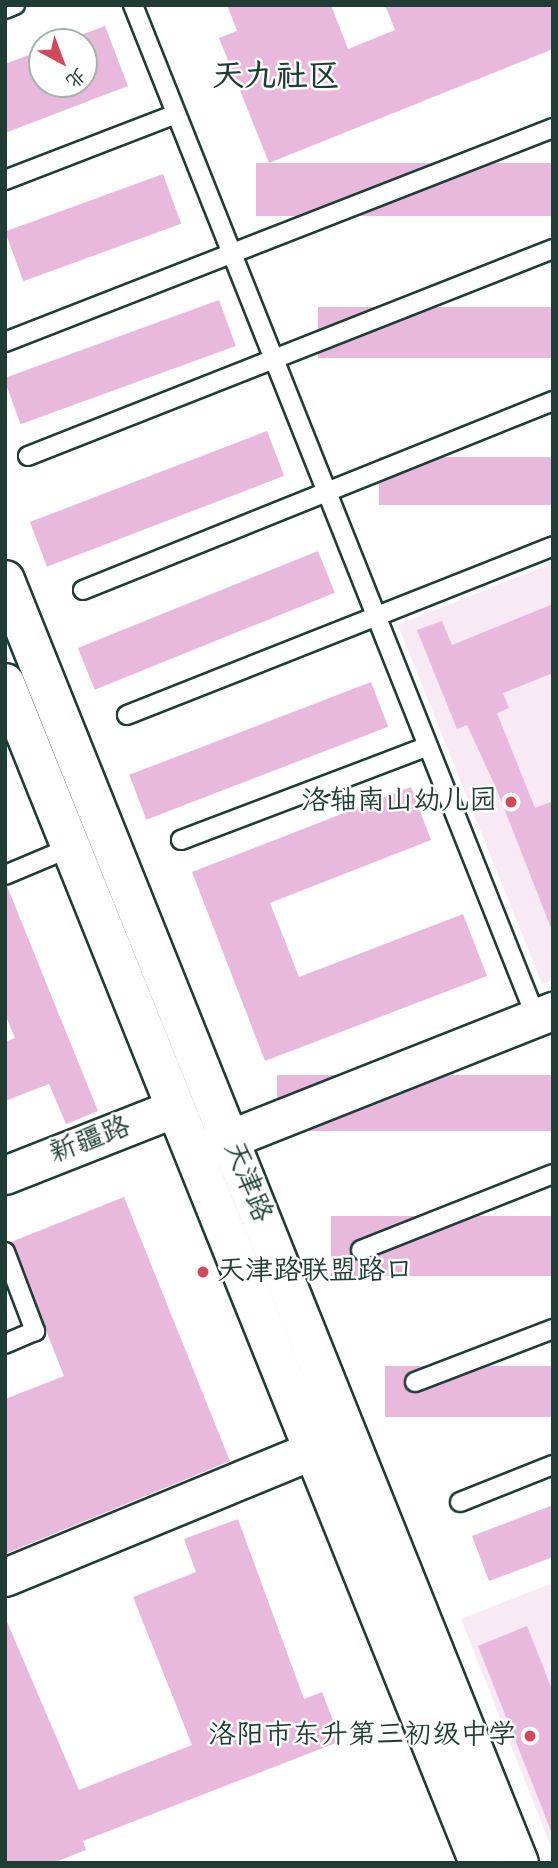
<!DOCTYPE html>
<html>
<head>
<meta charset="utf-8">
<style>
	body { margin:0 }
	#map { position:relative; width:558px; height:1868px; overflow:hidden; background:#fff; font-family:Mynerve,"LXGW WenKai TC",sans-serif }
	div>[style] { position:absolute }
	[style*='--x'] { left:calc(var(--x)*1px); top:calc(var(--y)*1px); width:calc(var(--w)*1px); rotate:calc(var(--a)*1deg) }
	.built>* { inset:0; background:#f8eaf5 }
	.building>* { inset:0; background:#e8b9dd; transform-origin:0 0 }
	.roads { filter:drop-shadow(2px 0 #1f3d34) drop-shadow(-2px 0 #1f3d34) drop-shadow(0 2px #1f3d34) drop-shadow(0 -2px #1f3d34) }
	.lane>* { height:18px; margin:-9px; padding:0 9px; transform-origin:9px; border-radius:9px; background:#fff }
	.street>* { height:37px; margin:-18.5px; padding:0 18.5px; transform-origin:18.5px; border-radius:18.5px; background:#fff }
	.secondary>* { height:38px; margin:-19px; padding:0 19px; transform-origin:19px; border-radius:19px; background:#fff }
	.dots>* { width:19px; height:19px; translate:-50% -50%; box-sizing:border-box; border:4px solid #fff; border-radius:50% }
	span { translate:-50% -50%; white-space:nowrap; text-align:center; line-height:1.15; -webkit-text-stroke:5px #fff; paint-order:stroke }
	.poi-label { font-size:28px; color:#1f3d34 }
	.right { translate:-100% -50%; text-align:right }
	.left { translate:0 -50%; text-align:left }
	.street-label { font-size:28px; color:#1f3d34 }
	.quarter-label { font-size:32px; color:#1f3d34; font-weight:700 }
	.frame { position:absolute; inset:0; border:7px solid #1f3d34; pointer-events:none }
	.north { position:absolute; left:28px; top:28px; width:70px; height:70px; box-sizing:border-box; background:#fff; border:2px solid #a5b1ae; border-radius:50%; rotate:139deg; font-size:19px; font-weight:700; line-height:28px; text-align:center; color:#1f3d34 }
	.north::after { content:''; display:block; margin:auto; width:24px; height:32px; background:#d1495b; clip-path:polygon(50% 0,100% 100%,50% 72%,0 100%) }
</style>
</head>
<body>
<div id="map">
	<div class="built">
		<div style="clip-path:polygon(553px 563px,553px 980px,542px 984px,398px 625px)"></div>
		<div style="clip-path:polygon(553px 1583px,553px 1852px,461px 1619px)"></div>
	</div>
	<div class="building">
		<div style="clip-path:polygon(227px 5px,331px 5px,348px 49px,395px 30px,385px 5px,553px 5px,553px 49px,269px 163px,219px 38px,237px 31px)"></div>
		<div style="clip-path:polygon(105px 26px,128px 86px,5px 133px,5px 64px,42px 50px,42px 84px,84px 84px,84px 42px,62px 42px)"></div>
		<div style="left:553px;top:163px;width:53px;height:297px;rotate:90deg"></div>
		<div style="left:163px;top:174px;width:53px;height:168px;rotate:70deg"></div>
		<div style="left:219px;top:300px;width:49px;height:229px;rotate:70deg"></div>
		<div style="left:553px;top:307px;width:51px;height:235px;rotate:90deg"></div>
		<div style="left:267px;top:431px;width:48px;height:254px;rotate:69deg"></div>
		<div style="left:553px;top:457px;width:48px;height:174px;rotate:90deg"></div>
		<div style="left:318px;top:551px;width:45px;height:259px;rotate:68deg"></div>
		<div style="clip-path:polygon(553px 604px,553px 673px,503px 693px,509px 708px,497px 713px,535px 808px,553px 801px,551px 928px,496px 788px,467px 725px,457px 729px,417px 630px,442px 621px,452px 645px)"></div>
		<div style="left:371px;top:682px;width:48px;height:259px;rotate:69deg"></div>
		<div style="clip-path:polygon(411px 787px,431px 840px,270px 903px,299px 977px,463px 914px,487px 976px,265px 1061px,192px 872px)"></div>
		<div style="clip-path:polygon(7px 886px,98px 1111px,66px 1124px,49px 1084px,5px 1101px,5px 1042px,15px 1038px,5px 1014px)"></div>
		<div style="left:553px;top:1075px;width:56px;height:276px;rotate:90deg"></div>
		<div style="clip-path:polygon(124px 1197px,230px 1461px,5px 1554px,5px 1399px,64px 1376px,11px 1242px)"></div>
		<div style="left:553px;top:1216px;width:60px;height:222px;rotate:90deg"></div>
		<div style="left:553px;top:1366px;width:51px;height:168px;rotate:90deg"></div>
		<div style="clip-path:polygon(553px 1505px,553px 1557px,489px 1581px,472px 1536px)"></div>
		<div style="clip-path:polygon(238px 1519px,304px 1699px,322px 1692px,341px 1741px,83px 1841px,86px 1850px,53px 1863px,5px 1863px,5px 1617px,79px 1790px,192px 1745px,133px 1597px,196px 1572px,184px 1539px)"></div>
		<div style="clip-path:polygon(527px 1626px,553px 1692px,551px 1831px,478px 1646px)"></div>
	</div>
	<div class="roads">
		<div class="lane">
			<div style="--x:133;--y:5;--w:1089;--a:68.29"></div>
			<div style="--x:5;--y:9;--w:11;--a:-22"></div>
			<div style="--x:5;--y:180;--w:183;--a:-21.1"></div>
			<div style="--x:5;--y:342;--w:588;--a:-21.33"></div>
			<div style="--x:28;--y:456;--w:564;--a:-21.52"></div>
			<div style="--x:83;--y:590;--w:507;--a:-21.91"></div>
			<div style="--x:127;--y:715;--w:458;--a:-21.6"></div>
			<div style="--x:181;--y:840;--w:264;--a:-20.8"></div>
			<div style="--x:5;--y:875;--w:75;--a:-22.8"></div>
			<div style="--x:361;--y:1250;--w:206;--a:-21.6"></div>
			<div style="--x:5;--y:1252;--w:85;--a:69.2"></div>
			<div style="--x:35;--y:1331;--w:33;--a:157"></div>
			<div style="--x:415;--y:1382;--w:148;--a:-21"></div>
			<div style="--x:460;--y:1502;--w:100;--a:-21.7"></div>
		</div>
		<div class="street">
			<div style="--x:199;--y:1151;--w:381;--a:-21.6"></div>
			<div style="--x:5;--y:1175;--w:183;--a:-21.5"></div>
			<div style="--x:5;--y:1577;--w:335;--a:-22.4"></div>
		</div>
		<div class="secondary">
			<div style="--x:5;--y:580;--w:1382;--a:68.17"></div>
			<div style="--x:5;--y:683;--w:1272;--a:68.11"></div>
		</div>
	</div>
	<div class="dots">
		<div style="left:511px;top:802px;background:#d1495b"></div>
		<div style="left:203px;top:1272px;background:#d1495b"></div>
		<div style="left:530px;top:1736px;background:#d1495b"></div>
	</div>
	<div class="poi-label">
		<span class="right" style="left:497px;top:802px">洛轴南山幼儿园</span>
		<span class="left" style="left:217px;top:1272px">天津路联盟路口</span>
		<span class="right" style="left:516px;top:1736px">洛阳市东升第三初级中学</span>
	</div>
	<div class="street-label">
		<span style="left:90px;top:1141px;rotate:-21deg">新疆路</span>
		<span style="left:247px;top:1182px;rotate:68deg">天津路</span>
	</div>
	<div class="quarter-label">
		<span style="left:276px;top:77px">天九社区</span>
	</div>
	<div class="frame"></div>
	<div class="north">北</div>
</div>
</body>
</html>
